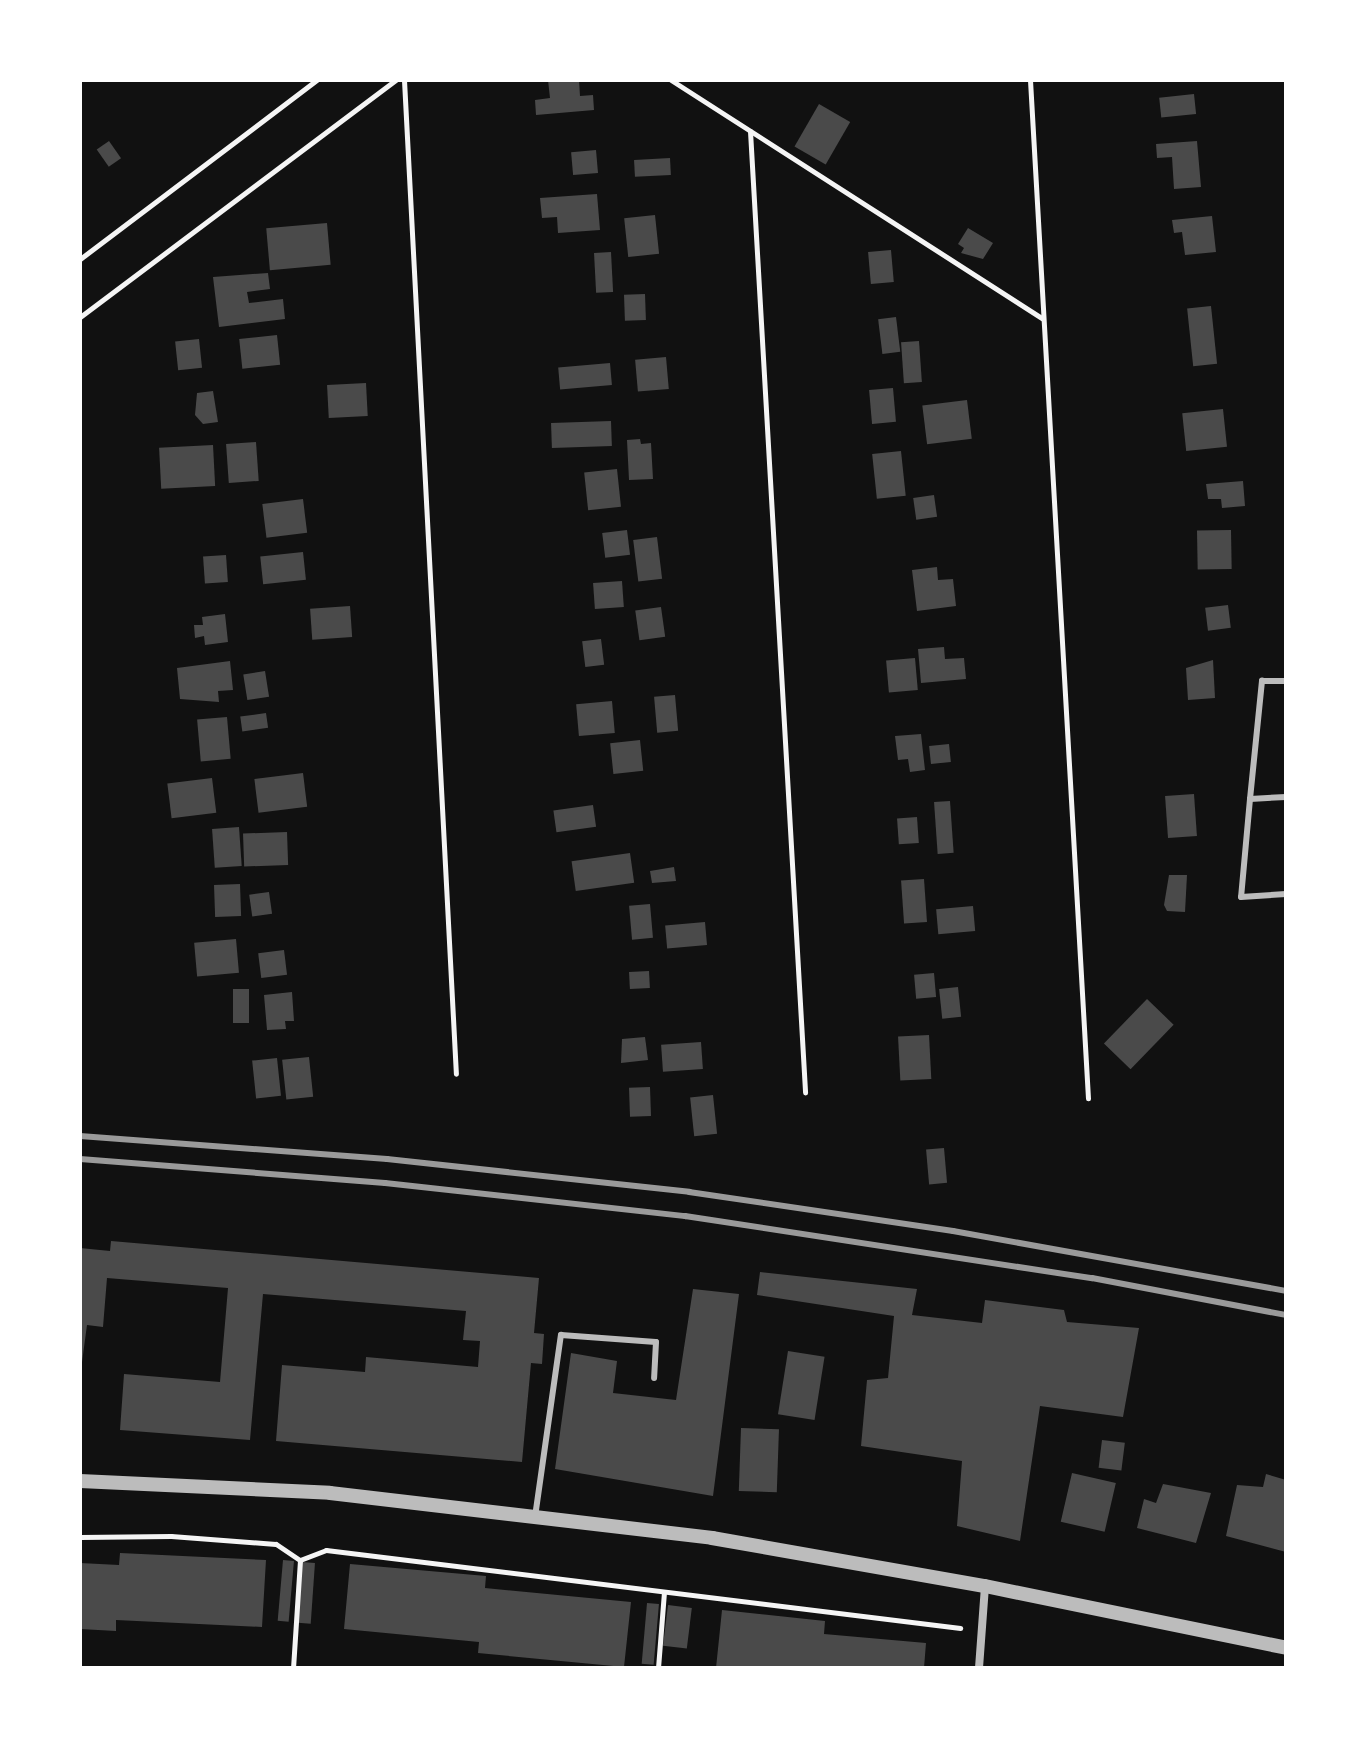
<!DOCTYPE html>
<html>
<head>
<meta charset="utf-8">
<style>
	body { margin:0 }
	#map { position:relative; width:1366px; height:1748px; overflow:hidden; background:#111; font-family:"PT Sans Narrow",sans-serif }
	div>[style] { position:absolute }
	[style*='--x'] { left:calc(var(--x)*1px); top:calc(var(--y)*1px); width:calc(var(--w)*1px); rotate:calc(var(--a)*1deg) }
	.building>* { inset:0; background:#4a4a4a; transform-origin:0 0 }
	.path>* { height:5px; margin:-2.5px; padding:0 2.5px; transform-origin:2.5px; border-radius:2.5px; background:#f5f5f5 }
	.service>* { height:6px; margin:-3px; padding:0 3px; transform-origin:3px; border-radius:3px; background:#bcbcbc }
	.minor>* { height:8px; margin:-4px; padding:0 4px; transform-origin:4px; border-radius:4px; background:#bcbcbc }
	.tertiary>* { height:14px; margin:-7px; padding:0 7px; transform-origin:7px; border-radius:7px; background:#bcbcbc }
	.rail>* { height:6px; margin:-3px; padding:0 3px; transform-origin:3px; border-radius:3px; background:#9a9a9a }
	span { translate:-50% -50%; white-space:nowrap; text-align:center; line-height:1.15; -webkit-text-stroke:7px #fff; paint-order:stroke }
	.frame { position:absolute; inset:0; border:82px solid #fff; pointer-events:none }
</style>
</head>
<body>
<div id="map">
	<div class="building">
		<div style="clip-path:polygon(548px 80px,579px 80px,580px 96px,593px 95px,594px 110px,536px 115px,535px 100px,550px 98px)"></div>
		<div style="left:1194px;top:94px;width:20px;height:35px;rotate:84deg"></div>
		<div style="left:819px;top:104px;width:36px;height:49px;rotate:30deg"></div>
		<div style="left:109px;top:141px;width:21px;height:15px;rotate:55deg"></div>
		<div style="clip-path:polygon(1197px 141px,1201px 187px,1174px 189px,1172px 157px,1157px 158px,1156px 144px)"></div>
		<div style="left:596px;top:150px;width:23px;height:25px;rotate:85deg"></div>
		<div style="left:670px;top:158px;width:17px;height:36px;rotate:87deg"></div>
		<div style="clip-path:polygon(597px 194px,600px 230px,558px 233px,557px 217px,542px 218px,540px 198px)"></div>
		<div style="left:655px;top:215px;width:39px;height:31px;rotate:84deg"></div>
		<div style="clip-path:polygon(1212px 216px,1216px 252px,1185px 255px,1182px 232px,1174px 233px,1172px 220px)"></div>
		<div style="left:327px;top:223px;width:42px;height:61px;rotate:85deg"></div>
		<div style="clip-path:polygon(968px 228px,993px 243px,983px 259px,961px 253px,964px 248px,958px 244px)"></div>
		<div style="left:891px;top:250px;width:32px;height:23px;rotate:85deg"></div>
		<div style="left:611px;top:252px;width:40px;height:17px;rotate:87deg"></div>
		<div style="clip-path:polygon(268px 273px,270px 289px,247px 292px,249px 303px,283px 299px,285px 319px,219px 327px,213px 277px)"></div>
		<div style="left:645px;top:294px;width:26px;height:21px;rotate:88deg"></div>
		<div style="left:1211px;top:306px;width:58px;height:24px;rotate:84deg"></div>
		<div style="left:896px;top:317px;width:35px;height:18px;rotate:83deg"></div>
		<div style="left:277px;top:335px;width:30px;height:38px;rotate:84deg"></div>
		<div style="left:199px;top:339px;width:29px;height:24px;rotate:84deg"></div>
		<div style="left:919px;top:341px;width:41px;height:18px;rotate:86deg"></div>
		<div style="left:666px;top:357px;width:32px;height:31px;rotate:85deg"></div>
		<div style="left:610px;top:363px;width:22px;height:52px;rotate:85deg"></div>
		<div style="left:366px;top:383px;width:33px;height:39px;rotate:87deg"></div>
		<div style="left:893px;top:388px;width:34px;height:24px;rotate:85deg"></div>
		<div style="clip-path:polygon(213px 391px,218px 422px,203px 424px,195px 415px,197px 393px)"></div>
		<div style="left:967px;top:400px;width:39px;height:45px;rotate:83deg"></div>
		<div style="left:1223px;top:409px;width:38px;height:41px;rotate:84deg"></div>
		<div style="left:611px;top:421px;width:25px;height:60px;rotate:88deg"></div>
		<div style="clip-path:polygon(640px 439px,641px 444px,651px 443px,653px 479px,629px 480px,627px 440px)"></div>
		<div style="left:256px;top:442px;width:39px;height:30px;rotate:86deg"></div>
		<div style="left:213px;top:445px;width:41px;height:54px;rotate:87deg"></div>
		<div style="left:901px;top:451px;width:45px;height:29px;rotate:84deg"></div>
		<div style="left:617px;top:469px;width:38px;height:33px;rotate:84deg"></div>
		<div style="clip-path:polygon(1243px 481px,1245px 506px,1222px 508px,1221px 499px,1208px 499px,1206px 484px)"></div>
		<div style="left:934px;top:495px;width:22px;height:21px;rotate:82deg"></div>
		<div style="left:303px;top:499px;width:34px;height:41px;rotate:83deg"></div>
		<div style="left:627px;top:530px;width:25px;height:25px;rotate:83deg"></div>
		<div style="left:1231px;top:530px;width:39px;height:34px;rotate:89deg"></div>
		<div style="left:657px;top:537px;width:42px;height:24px;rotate:83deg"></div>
		<div style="left:303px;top:552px;width:28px;height:43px;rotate:84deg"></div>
		<div style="left:226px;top:555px;width:27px;height:23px;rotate:86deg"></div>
		<div style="clip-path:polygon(937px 567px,938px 580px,953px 579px,956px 606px,917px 611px,912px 570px)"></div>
		<div style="left:622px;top:581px;width:26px;height:29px;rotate:86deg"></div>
		<div style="left:1228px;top:605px;width:23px;height:23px;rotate:83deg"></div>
		<div style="left:350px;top:606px;width:31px;height:40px;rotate:86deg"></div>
		<div style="left:661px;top:607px;width:30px;height:26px;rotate:82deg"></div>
		<div style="clip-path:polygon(225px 614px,228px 642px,205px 645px,204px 636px,195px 638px,194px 625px,203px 625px,202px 617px)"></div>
		<div style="left:601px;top:639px;width:26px;height:19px;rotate:83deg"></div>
		<div style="clip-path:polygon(944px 647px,945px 659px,964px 658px,966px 679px,921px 683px,918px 649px)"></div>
		<div style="left:915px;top:658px;width:32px;height:29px;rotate:85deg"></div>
		<div style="clip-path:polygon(1213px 660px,1215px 698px,1188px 700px,1186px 668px)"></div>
		<div style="clip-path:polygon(230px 661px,233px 690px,218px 691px,219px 702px,180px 699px,177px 668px)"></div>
		<div style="left:265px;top:671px;width:26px;height:22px;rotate:81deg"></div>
		<div style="left:675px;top:695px;width:36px;height:21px;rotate:85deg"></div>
		<div style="left:612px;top:701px;width:32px;height:36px;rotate:85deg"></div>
		<div style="left:266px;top:713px;width:15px;height:26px;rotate:82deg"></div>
		<div style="left:227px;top:717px;width:42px;height:30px;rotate:85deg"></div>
		<div style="clip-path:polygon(921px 734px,925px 770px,910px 772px,908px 759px,898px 760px,895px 736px)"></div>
		<div style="left:640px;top:740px;width:31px;height:30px;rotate:84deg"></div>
		<div style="left:949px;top:744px;width:18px;height:20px;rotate:84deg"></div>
		<div style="left:303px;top:773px;width:34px;height:49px;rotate:83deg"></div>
		<div style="left:212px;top:778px;width:35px;height:45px;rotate:83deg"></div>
		<div style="left:1194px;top:794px;width:42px;height:29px;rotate:86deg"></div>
		<div style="left:950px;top:801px;width:52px;height:16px;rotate:86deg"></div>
		<div style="left:593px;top:805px;width:22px;height:40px;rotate:82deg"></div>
		<div style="left:917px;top:817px;width:26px;height:20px;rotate:86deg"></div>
		<div style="left:239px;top:827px;width:39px;height:27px;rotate:86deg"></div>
		<div style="left:287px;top:832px;width:33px;height:44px;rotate:88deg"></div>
		<div style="left:630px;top:853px;width:30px;height:59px;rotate:82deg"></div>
		<div style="clip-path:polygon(674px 867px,676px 881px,652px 883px,650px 871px)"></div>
		<div style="clip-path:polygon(1169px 875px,1187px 875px,1185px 912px,1167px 911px,1164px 905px)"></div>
		<div style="left:924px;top:879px;width:43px;height:23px;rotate:86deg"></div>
		<div style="left:240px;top:884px;width:32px;height:26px;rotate:88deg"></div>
		<div style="left:269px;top:892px;width:22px;height:20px;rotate:82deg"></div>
		<div style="left:650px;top:904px;width:34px;height:21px;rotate:85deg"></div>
		<div style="left:973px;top:906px;width:25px;height:37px;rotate:85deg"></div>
		<div style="left:705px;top:922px;width:23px;height:40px;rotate:85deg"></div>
		<div style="left:236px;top:939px;width:34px;height:42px;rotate:85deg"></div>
		<div style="left:284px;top:950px;width:25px;height:26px;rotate:83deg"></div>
		<div style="left:649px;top:971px;width:17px;height:20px;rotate:87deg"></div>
		<div style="left:934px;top:973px;width:24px;height:20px;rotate:85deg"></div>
		<div style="left:958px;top:987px;width:30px;height:19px;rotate:84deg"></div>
		<div style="left:233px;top:989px;width:16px;height:34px"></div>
		<div style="clip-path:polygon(292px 992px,294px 1021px,285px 1021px,286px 1029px,267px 1030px,264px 995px)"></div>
		<div style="left:1147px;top:999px;width:37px;height:62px;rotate:44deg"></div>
		<div style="left:929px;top:1035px;width:44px;height:31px;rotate:87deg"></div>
		<div style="clip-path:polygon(645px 1037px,648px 1060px,621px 1063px,622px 1039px)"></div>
		<div style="left:701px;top:1042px;width:27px;height:40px;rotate:86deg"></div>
		<div style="left:309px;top:1057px;width:40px;height:27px;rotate:84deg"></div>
		<div style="left:277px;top:1058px;width:38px;height:25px;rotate:84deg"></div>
		<div style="left:650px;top:1087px;width:29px;height:21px;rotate:88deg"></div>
		<div style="left:713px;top:1095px;width:39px;height:23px;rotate:84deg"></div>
		<div style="left:944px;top:1148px;width:35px;height:18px;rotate:85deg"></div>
		<div style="clip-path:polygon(111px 1241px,539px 1278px,534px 1333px,544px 1334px,542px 1364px,531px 1363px,522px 1462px,276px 1441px,282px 1365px,365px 1372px,366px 1357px,478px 1367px,480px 1341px,463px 1340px,466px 1311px,263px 1294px,250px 1440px,120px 1430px,124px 1374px,220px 1382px,228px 1288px,107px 1278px,103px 1327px,87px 1325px,80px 1377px,80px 1248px,110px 1251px)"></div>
		<div style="clip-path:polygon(760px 1272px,917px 1289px,912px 1315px,982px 1323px,985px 1300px,1064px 1310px,1067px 1322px,1139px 1328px,1123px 1417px,1040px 1406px,1020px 1541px,957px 1526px,962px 1461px,861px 1446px,867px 1380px,888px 1378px,894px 1316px,757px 1295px)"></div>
		<div style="clip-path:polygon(693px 1289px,739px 1294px,713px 1496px,555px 1469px,571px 1353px,617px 1361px,613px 1393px,676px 1400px)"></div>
		<div style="left:788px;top:1351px;width:37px;height:64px;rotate:9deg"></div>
		<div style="left:741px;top:1428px;width:38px;height:63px;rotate:2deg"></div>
		<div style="left:1102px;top:1440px;width:23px;height:28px;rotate:7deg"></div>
		<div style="left:1072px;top:1473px;width:45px;height:50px;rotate:13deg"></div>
		<div style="clip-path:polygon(1266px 1474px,1286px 1480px,1286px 1552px,1226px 1536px,1237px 1485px,1263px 1487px)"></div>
		<div style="clip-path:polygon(1163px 1484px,1211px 1493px,1196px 1543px,1137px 1528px,1144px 1499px,1156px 1503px)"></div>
		<div style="clip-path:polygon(120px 1553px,266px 1560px,262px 1627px,116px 1620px,116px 1631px,80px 1629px,80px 1563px,119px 1565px)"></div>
		<div style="left:283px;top:1560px;width:11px;height:61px;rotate:5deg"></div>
		<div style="left:302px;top:1562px;width:13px;height:61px;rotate:4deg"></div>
		<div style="clip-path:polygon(350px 1564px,486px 1576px,485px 1588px,631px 1602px,624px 1667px,478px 1653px,479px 1642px,344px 1629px)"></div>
		<div style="left:647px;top:1603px;width:12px;height:61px;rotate:5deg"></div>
		<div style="left:668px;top:1605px;width:24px;height:41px;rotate:7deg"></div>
		<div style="clip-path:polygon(722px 1610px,825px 1621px,824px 1634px,926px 1643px,924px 1668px,716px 1668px)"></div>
	</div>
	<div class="path">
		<div style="--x:404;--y:80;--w:995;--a:87.01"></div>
		<div style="--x:671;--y:80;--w:442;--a:32.7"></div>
		<div style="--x:1030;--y:80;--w:1020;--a:86.74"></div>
		<div style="--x:750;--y:131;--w:963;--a:86.72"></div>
		<div style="--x:80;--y:259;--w:297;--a:-37.1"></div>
		<div style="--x:80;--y:317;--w:395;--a:-36.9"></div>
		<div style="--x:80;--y:1537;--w:91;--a:-0.6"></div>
		<div style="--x:171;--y:1536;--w:105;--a:4.4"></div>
		<div style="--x:276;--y:1544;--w:29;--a:34"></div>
		<div style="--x:300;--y:1560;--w:108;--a:93.7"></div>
		<div style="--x:300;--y:1560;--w:28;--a:-21"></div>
		<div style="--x:326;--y:1550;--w:639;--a:7.01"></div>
		<div style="--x:168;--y:1668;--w:165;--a:0"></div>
		<div style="--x:658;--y:1668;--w:76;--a:-85.5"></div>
	</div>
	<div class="service">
		<div style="--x:1286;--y:797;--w:36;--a:177"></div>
		<div style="--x:1250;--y:799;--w:98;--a:95.2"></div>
		<div style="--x:1241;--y:897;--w:45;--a:-3.8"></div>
		<div style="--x:1250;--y:799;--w:119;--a:-84.2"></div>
		<div style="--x:1262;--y:681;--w:24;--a:0"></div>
		<div style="--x:535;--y:1517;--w:184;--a:-81.9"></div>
		<div style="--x:561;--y:1335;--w:95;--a:4.2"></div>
		<div style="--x:656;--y:1342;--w:36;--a:93"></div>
	</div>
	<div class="minor">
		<div style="--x:979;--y:1668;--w:82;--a:-85.8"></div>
	</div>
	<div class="tertiary">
		<div style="--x:80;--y:1481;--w:250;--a:2.7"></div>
		<div style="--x:330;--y:1493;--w:385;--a:6.7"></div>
		<div style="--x:712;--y:1538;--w:277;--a:10"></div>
		<div style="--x:985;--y:1586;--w:307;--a:11.6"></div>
	</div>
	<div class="rail">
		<div style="--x:80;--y:1136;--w:308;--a:4.3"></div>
		<div style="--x:387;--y:1159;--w:304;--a:6.2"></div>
		<div style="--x:689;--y:1192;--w:267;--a:8.4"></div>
		<div style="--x:953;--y:1231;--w:338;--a:10.2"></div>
		<div style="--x:80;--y:1159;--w:306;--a:4.5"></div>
		<div style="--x:385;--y:1183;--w:302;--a:6.3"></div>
		<div style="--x:685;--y:1216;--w:412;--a:8.7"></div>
		<div style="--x:1092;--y:1278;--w:197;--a:10.8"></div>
	</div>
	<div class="frame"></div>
</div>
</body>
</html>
